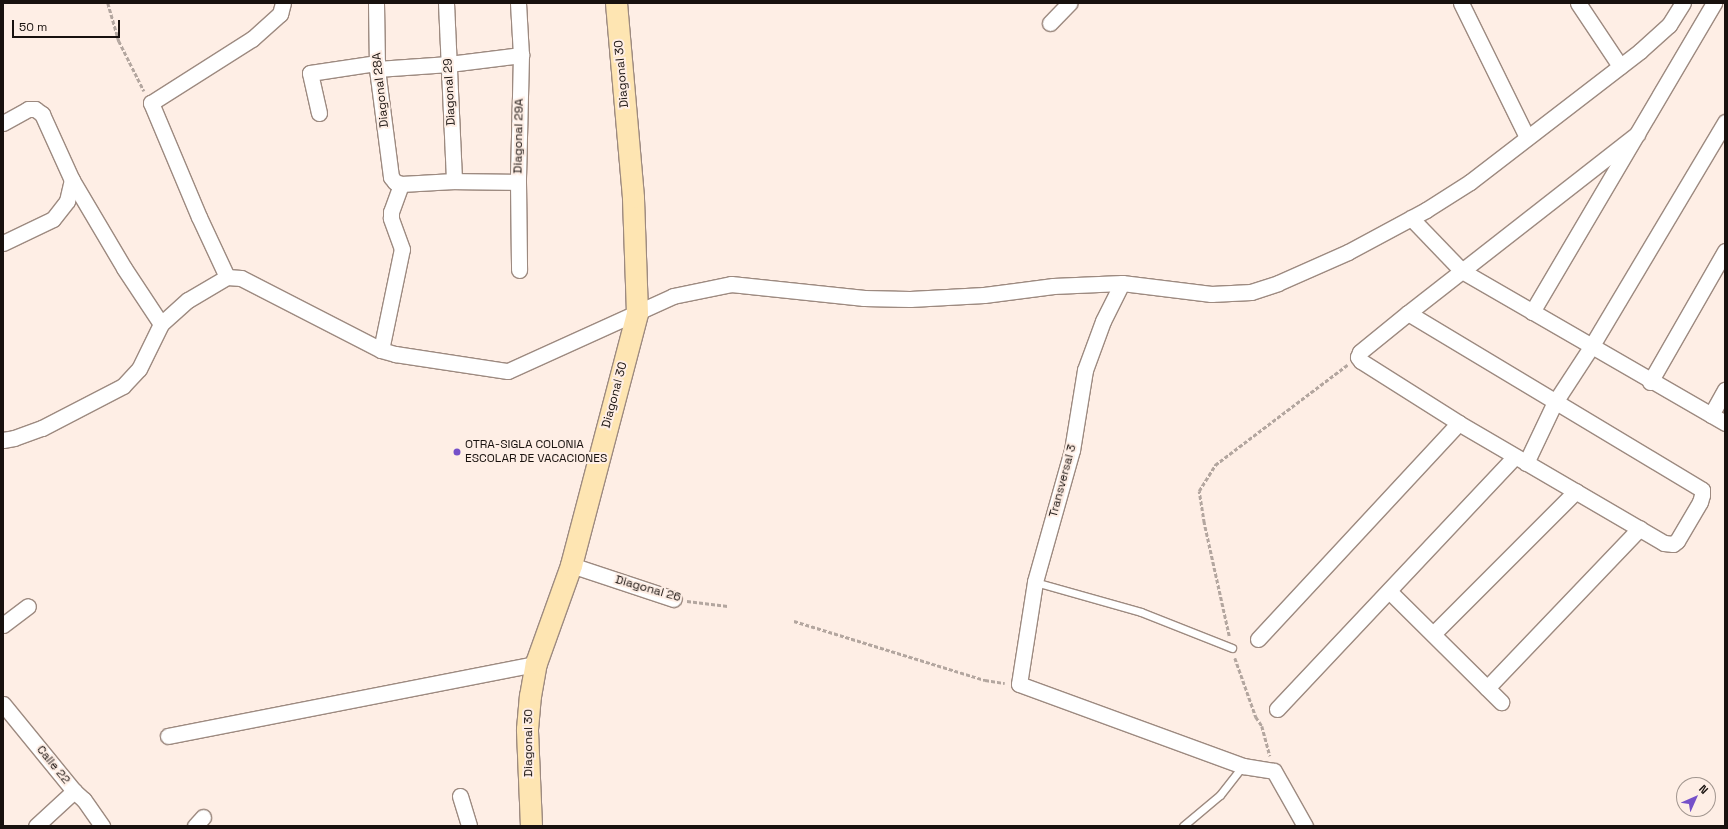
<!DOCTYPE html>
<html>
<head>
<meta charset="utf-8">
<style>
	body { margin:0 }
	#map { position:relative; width:1728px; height:829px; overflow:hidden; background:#feeee5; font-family:"Space Grotesk",sans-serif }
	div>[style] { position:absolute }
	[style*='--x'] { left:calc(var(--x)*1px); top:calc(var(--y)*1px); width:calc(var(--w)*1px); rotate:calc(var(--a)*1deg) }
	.path>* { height:2.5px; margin-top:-1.25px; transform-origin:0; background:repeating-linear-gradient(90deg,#b3a69f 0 4px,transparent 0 6px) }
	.roads { filter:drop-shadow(1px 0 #9d8a80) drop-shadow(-1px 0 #9d8a80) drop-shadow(0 1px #9d8a80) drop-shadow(0 -1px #9d8a80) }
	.lane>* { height:7px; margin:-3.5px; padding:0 3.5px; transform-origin:3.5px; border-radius:3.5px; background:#fff }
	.street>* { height:15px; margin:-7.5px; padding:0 7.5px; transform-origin:7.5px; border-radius:7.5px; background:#fff }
	.secondary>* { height:21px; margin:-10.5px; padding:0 10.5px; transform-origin:10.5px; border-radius:10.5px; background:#fee5b2 }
	.dots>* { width:11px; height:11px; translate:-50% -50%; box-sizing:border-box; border:2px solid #feeee5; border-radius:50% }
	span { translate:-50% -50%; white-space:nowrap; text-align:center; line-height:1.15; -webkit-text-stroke:4px #feeee5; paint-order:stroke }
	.street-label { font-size:12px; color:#18110e }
	.poi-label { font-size:12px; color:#18110e }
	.left { translate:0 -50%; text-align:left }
	.frame { position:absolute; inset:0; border:4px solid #18110e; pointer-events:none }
	.north { position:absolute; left:1676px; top:777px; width:40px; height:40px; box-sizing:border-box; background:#feeee5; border:1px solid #a2968f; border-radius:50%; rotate:45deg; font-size:11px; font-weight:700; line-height:16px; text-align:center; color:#18110e }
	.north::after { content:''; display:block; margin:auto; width:14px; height:18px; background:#7550c9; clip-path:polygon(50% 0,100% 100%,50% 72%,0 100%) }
	.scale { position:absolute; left:12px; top:20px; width:108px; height:18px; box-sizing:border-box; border:2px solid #18110e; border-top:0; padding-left:5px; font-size:12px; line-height:14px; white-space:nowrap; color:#18110e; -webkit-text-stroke:3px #feeee5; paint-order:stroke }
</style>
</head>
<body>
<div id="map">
	<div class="path">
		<div style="--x:108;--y:3;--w:40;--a:74"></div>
		<div style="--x:119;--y:41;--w:56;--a:63.4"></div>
		<div style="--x:687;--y:601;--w:41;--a:7"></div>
		<div style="--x:794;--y:621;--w:200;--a:17.2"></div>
		<div style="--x:985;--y:680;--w:20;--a:9"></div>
		<div style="--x:1229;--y:636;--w:116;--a:-102.5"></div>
		<div style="--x:1204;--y:523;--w:32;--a:-99"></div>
		<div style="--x:1199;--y:491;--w:31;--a:-58"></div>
		<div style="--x:1215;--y:465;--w:166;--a:-37.1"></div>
		<div style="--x:1235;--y:658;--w:63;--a:70.4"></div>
		<div style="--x:1256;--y:717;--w:11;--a:56"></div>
		<div style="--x:1262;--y:726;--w:31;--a:75"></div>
	</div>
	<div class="roads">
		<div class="lane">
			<div style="--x:1035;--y:582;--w:110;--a:15.8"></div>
			<div style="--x:1141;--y:612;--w:98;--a:21.6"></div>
			<div style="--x:1183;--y:826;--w:48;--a:-40"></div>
			<div style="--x:1220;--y:795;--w:37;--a:-52"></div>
		</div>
		<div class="street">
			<div style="--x:376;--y:3;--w:66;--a:89.1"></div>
			<div style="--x:377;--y:69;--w:109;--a:82.6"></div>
			<div style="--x:391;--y:177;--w:6;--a:51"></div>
			<div style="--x:395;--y:182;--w:6;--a:18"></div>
			<div style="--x:401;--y:184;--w:53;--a:-3.2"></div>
			<div style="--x:454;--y:181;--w:64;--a:0.9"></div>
			<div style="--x:446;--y:3;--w:178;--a:87.4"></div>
			<div style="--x:518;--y:3;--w:52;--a:86.7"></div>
			<div style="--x:521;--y:55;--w:127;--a:91.4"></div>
			<div style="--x:518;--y:182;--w:88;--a:89.3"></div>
			<div style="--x:1461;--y:3;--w:149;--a:63.8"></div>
			<div style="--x:1578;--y:3;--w:76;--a:56.3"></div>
			<div style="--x:1050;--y:23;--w:28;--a:-46"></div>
			<div style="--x:377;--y:69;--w:72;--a:-4"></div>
			<div style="--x:449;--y:64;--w:73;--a:-7.1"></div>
			<div style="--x:319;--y:113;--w:41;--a:-102.7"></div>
			<div style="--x:310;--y:73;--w:68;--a:-8.5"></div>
			<div style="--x:3;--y:123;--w:29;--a:-29"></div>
			<div style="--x:28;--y:109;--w:7;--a:0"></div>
			<div style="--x:35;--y:109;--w:9;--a:36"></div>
			<div style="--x:42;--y:114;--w:72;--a:65.6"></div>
			<div style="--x:72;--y:180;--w:102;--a:59.4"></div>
			<div style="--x:124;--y:268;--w:67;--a:56.5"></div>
			<div style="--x:1411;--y:218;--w:74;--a:46.1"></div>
			<div style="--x:1462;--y:271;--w:304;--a:30"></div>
			<div style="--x:3;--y:243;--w:55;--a:-25.6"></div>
			<div style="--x:53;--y:219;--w:23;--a:-52"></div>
			<div style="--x:67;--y:201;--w:22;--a:-77"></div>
			<div style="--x:227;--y:277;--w:66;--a:-115"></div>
			<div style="--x:199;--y:217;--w:124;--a:-112.8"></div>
			<div style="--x:151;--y:103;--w:120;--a:-32.4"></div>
			<div style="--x:252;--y:39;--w:38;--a:-42"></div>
			<div style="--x:280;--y:14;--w:11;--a:-75"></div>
			<div style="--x:1122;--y:283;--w:42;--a:116.6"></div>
			<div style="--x:1103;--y:321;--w:52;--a:110.2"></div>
			<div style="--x:1085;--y:370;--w:81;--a:99.2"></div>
			<div style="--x:1072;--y:450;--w:137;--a:105.7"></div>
			<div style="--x:1035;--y:582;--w:103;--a:98.9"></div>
			<div style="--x:1019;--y:684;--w:239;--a:20.1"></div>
			<div style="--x:1243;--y:766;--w:31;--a:9"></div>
			<div style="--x:1274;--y:771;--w:63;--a:60.6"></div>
			<div style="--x:1532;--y:312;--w:359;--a:-59.5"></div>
			<div style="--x:1408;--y:313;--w:343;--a:31"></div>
			<div style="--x:1702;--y:490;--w:5;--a:90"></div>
			<div style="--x:1702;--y:495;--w:7;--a:106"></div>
			<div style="--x:1700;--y:502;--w:45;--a:120.5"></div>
			<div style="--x:1677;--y:541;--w:5;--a:143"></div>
			<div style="--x:1673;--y:544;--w:9;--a:-174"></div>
			<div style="--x:1664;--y:543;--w:238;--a:-149.7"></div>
			<div style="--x:1459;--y:423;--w:116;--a:-147.7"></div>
			<div style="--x:1361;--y:361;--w:5;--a:-127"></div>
			<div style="--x:1358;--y:357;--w:5;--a:-68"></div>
			<div style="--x:1360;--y:352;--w:62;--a:-39.1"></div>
			<div style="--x:1408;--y:313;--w:291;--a:-38"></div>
			<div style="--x:381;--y:350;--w:103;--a:-78.3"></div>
			<div style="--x:402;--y:249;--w:33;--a:-110"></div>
			<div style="--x:391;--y:218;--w:6;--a:-90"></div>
			<div style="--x:391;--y:212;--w:30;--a:-70"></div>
			<div style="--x:1650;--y:382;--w:151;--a:-60.2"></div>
			<div style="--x:1711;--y:415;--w:29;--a:-61"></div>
			<div style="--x:3;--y:440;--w:11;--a:-10"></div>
			<div style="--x:14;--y:438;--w:30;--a:-20"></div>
			<div style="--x:42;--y:428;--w:91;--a:-27.4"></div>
			<div style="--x:123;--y:386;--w:23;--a:-47"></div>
			<div style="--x:139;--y:369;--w:50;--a:-63.9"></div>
			<div style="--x:161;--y:324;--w:36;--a:-42"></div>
			<div style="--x:188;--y:300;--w:45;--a:-30.5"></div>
			<div style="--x:227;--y:277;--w:14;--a:4"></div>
			<div style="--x:241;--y:278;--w:157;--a:27.2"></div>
			<div style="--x:381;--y:350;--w:15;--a:16"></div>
			<div style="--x:395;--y:354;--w:114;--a:8.6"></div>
			<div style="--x:508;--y:371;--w:181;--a:-24.4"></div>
			<div style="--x:673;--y:296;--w:59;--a:-11.7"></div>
			<div style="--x:731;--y:284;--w:134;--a:6"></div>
			<div style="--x:864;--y:298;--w:46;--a:1.2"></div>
			<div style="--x:910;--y:299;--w:74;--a:-3.1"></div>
			<div style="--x:984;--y:295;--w:70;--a:-7.4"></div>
			<div style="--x:1053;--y:286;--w:69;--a:-2.5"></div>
			<div style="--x:1122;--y:283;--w:90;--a:7"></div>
			<div style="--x:1211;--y:294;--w:40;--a:-2.9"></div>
			<div style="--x:1251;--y:292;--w:28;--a:-18"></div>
			<div style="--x:1278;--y:283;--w:77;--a:-23.9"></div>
			<div style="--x:1348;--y:252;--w:89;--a:-28.3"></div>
			<div style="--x:1426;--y:210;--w:52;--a:-32.5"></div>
			<div style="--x:1470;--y:182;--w:215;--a:-37.6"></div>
			<div style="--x:1640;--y:51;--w:39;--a:-42"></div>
			<div style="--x:1669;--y:25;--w:26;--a:-58"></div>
			<div style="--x:1526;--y:463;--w:68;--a:-64.6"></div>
			<div style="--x:1555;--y:402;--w:66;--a:-56.8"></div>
			<div style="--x:1591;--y:347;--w:262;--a:-59.2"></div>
			<div style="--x:571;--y:565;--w:108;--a:18.3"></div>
			<div style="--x:1389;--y:591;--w:158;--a:44.7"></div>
			<div style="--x:3;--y:625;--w:31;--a:-37"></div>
			<div style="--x:1433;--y:634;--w:202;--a:-45"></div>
			<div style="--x:1258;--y:639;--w:295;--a:-47.1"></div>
			<div style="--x:1487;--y:688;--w:221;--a:-46.3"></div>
			<div style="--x:3;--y:704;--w:112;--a:50.8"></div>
			<div style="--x:74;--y:791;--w:13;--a:42"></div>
			<div style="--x:84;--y:800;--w:32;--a:55"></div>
			<div style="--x:1277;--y:709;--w:347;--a:-46.7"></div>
			<div style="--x:168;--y:736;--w:375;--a:-11.1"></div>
			<div style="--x:460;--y:796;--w:31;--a:73"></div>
			<div style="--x:36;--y:826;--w:52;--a:-42.6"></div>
			<div style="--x:195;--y:826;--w:12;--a:-48"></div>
		</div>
		<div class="secondary">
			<div style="--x:531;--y:826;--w:97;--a:-92.4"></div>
			<div style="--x:527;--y:729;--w:33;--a:-85"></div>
			<div style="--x:530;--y:696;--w:34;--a:-80"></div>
			<div style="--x:536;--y:663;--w:104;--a:-70.3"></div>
			<div style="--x:571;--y:565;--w:260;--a:-75.3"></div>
			<div style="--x:637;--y:313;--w:116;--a:-92"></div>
			<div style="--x:633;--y:197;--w:195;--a:-95"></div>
		</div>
	</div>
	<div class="dots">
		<div style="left:457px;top:452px;background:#7550c9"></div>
	</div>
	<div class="street-label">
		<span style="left:622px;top:74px;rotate:-95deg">Diagonal 30</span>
		<span style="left:381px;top:90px;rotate:-96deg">Diagonal 28A</span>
		<span style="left:450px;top:92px;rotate:-93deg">Diagonal 29</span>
		<span style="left:519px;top:136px;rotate:-89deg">Diagonal 29A</span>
		<span style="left:615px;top:395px;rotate:-75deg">Diagonal 30</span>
		<span style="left:1063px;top:481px;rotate:-75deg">Transversal 3</span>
		<span style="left:648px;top:589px;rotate:16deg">Diagonal 26</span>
		<span style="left:529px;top:743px;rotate:-90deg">Diagonal 30</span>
		<span style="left:53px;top:765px;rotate:51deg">Calle 22</span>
	</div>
	<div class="poi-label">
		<span class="left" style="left:465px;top:452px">OTRA-SIGLA COLONIA<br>ESCOLAR DE VACACIONES</span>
	</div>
	<div class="frame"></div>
	<div class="north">N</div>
	<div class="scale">50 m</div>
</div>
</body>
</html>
